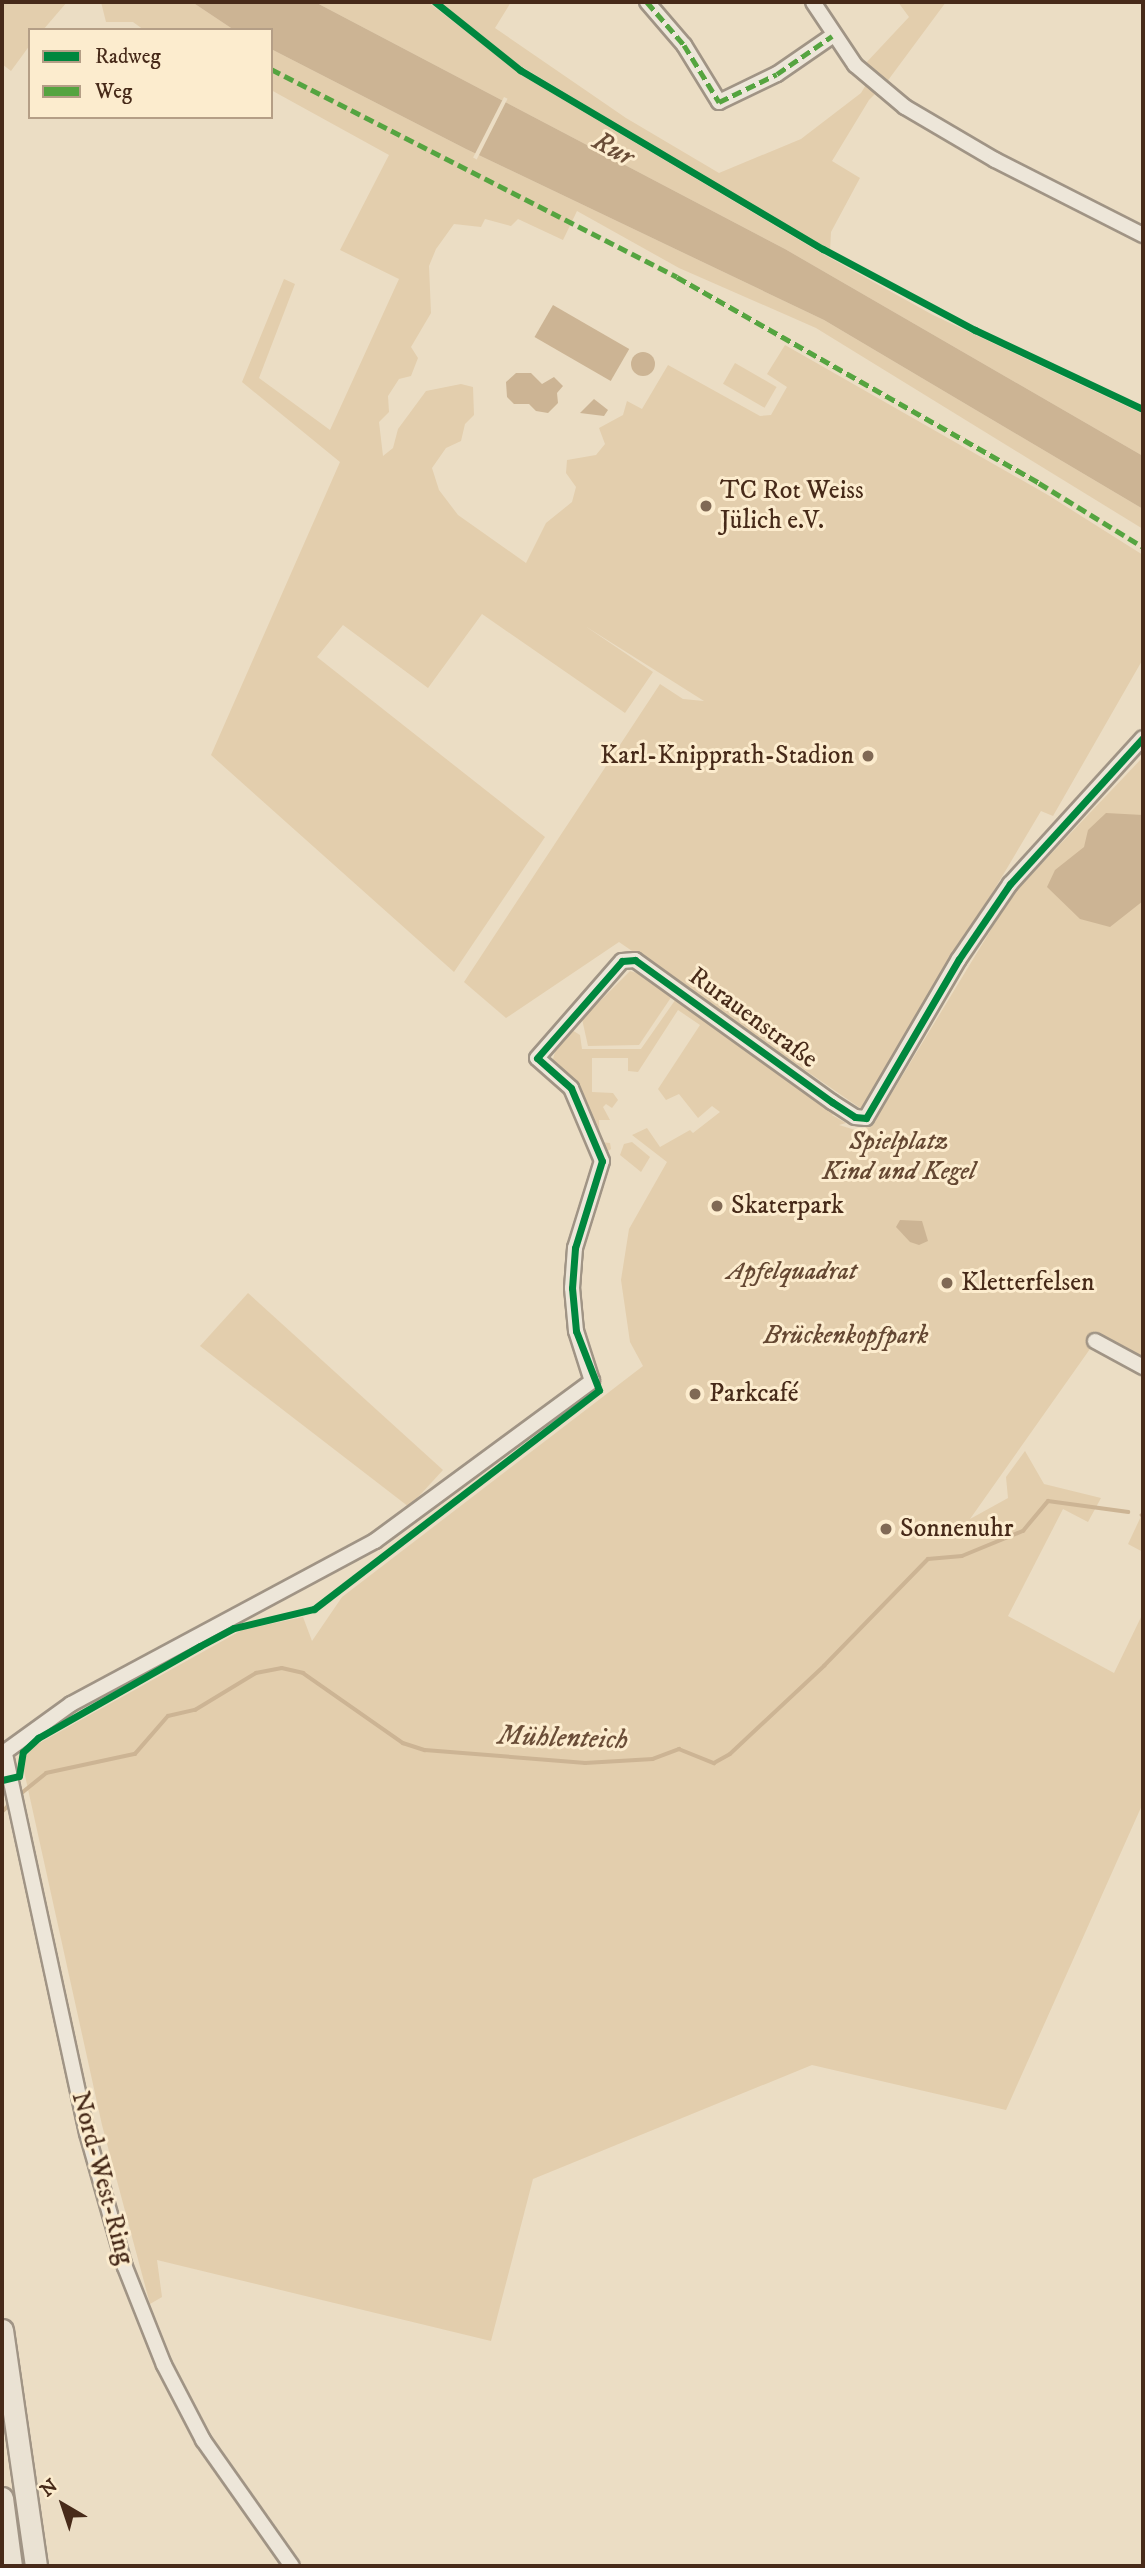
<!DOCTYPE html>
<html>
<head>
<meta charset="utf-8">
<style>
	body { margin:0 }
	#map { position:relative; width:1145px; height:2568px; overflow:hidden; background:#ebddc4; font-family:"IM FELL DW Pica",serif }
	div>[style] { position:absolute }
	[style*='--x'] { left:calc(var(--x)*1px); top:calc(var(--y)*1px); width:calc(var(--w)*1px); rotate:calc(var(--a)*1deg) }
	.green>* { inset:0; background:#e3cead; transform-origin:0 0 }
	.water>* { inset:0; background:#ccb494; transform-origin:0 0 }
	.round { border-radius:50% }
	.pier>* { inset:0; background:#ebddc4; transform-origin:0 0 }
	.stream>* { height:3.5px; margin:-1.75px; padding:0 1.75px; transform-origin:1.75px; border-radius:1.75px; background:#ccb494 }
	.roads { filter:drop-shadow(2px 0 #a09485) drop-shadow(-2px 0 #a09485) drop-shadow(0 2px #a09485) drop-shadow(0 -2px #a09485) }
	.minor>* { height:14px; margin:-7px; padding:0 7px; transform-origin:7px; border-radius:7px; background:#ede6d9 }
	.highway>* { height:21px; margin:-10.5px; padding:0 10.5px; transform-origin:10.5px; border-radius:10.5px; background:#eae2d3 }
	.quiet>* { height:5px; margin-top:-2.5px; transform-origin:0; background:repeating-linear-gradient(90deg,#55a440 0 10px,transparent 0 15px) }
	.cycleway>* { height:7px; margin:-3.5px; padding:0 3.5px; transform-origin:3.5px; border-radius:3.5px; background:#00873e }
	.dots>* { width:19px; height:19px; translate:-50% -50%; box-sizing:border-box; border:4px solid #fcecce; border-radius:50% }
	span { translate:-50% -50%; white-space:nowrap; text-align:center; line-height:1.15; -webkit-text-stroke:6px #fcecce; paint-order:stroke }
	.poi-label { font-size:26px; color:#472a19 }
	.left { translate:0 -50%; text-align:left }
	.right { translate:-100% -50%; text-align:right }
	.street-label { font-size:26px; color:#472a19 }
	.park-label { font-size:26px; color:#654833; font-style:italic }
	.water-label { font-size:28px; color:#6b4e38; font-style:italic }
	.frame { position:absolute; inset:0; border:4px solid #472a19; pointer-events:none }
	.legend { position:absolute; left:28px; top:28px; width:245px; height:91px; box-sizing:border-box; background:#fcecce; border:2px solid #b49e86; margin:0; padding:9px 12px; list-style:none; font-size:21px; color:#472a19 }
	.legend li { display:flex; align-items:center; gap:14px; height:35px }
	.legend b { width:35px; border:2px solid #b49e86 }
	.north { position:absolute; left:28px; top:2470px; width:70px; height:70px; -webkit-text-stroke:5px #fcecce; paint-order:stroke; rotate:321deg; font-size:19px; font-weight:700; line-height:28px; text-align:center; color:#472a19 }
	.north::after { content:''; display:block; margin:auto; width:24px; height:32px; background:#472a19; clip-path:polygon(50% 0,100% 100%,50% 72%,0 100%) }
</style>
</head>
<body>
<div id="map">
	<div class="green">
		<div style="clip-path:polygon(2px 2px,67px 2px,43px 30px,30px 30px,30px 45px,11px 71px,2px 64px)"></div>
		<div style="clip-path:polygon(101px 2px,192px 2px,234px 30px,144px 30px,133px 22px,106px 22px)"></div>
		<div style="clip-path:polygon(315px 2px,428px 2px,523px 76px,821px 253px,933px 315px,1143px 414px,1143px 456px,785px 249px)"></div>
		<div style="clip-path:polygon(438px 2px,511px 2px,495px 28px,626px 118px,719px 173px,801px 139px,861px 93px,873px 73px,865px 64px,909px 17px,898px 2px,946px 2px,886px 83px,869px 100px,832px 161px,860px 178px,831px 232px,830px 252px,519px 65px)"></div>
		<div style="clip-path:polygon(271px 49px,466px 149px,824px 320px,1143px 509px,1143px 529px,816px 328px,679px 268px,577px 211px,563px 240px,518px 219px,511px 226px,485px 219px,481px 227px,454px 224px,436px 249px,429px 266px,431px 313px,411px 347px,418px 358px,411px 376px,399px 379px,388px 396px,389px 412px,379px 422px,383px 456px,393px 448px,398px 429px,426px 391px,461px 384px,473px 387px,474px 415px,465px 424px,461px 441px,446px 448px,432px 468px,439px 490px,458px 515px,526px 563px,546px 523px,572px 502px,576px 487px,566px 473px,567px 460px,596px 455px,605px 444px,599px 428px,623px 415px,627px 401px,642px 409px,668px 365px,760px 416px,771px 415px,787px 387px,767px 374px,785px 345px,1048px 495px,1143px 555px,1143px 659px,1053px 816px,1041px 811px,863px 1110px,619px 942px,506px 1018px,464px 982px,660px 684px,683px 699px,704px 701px,585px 626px,653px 672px,625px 713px,482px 614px,428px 688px,343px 625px,317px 657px,545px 837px,454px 972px,211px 755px,340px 462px,242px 382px,284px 279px,295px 284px,259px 378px,330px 430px,399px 279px,340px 250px,389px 155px,271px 90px)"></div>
		<div style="left:735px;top:363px;width:48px;height:24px;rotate:30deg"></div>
		<div style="clip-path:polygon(1143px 757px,1143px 1363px,1097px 1339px,970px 1519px,1008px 1498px,1006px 1477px,1025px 1451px,1044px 1484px,1101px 1498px,1088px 1522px,1063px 1509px,1008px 1616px,1114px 1673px,1143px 1613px,1143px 1803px,1006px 2110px,812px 2065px,533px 2179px,491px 2341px,157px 2260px,162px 2297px,150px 2304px,102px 2125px,24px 1771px,25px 1757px,36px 1745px,242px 1630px,303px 1617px,312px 1641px,342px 1597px,643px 1366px,630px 1342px,621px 1280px,629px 1229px,667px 1162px,632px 1135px,647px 1128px,660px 1147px,690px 1130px,693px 1133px,720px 1112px,712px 1106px,698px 1118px,679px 1094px,666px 1100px,658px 1089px,700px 1025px,678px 1010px,638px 1072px,628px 1071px,628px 1058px,592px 1058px,592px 1092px,613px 1093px,618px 1100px,612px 1108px,606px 1104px,603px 1107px,610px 1120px,599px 1120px,600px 1142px,610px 1143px,611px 1149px,605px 1153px,552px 1063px,556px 1048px,572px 1030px,580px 1035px,582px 1049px,641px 1049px,678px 996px,836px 1113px,832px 1115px,846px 1123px,839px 1125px,862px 1132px,884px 1106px,1012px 895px)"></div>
		<div style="clip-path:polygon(630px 971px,653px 978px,674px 993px,639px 1045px,588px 1046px,582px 1019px)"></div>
		<div style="clip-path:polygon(632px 1142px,650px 1157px,641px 1172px,620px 1155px,624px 1144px)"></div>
		<div style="clip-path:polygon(248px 1293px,443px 1470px,409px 1507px,200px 1346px)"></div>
		<div style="clip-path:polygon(1143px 1512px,1143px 1552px,1128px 1544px)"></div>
	</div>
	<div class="water">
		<div style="clip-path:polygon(192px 2px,315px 2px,785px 249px,1143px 456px,1143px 509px,824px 320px,466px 149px,271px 49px,271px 30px,234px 30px)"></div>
		<div style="left:553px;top:305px;width:88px;height:37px;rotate:30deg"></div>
		<div class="round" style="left:631px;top:352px;width:24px;height:24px"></div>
		<div style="clip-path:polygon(516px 373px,531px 373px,542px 384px,554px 377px,563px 386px,557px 393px,558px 403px,548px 413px,536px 411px,529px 404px,514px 404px,507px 397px,506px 382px)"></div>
		<div style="clip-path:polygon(594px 399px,608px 410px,604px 416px,580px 413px)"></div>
		<div style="clip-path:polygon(1106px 813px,1143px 815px,1143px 901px,1110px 927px,1080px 919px,1047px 887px,1055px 870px,1084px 847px,1088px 830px)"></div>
		<div style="clip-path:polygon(900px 1220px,922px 1221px,928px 1241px,919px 1245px,910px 1242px,896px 1227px)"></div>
	</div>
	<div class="pier">
		<div style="left:504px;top:97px;width:4px;height:68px;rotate:27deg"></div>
	</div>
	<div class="stream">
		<div style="--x:1142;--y:1515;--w:1;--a:45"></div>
		<div style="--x:18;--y:1796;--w:36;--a:-39"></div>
		<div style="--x:46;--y:1773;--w:91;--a:-12.1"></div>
		<div style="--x:135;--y:1754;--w:50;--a:-49"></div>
		<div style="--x:168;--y:1716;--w:28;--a:-13"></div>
		<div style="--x:195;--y:1710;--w:71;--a:-31.2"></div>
		<div style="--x:256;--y:1673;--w:26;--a:-11"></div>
		<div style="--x:282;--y:1668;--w:22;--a:13"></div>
		<div style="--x:303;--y:1673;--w:122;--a:35"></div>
		<div style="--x:403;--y:1743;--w:23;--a:18"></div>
		<div style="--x:425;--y:1750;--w:161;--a:4.6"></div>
		<div style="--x:585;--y:1763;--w:68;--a:-3.4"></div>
		<div style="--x:653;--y:1759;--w:28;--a:-21"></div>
		<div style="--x:679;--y:1749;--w:38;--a:22"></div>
		<div style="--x:714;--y:1763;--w:18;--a:-29"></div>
		<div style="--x:730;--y:1754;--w:129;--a:-43.1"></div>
		<div style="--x:824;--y:1666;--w:149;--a:-45.8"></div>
		<div style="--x:928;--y:1559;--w:34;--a:-5"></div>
		<div style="--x:962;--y:1556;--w:66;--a:-22.3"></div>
		<div style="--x:1023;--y:1531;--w:39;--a:-50"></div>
		<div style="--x:1048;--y:1501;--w:81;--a:7.8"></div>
		<div style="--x:2;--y:1812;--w:11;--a:-45"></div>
	</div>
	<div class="roads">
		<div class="minor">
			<div style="--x:647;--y:2;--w:57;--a:49.3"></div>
			<div style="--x:684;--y:45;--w:67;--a:58.4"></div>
			<div style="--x:719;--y:102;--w:64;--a:-25.8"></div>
			<div style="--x:777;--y:74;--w:67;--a:-34.6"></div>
			<div style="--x:813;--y:2;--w:76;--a:56.3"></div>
			<div style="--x:855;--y:65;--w:65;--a:40"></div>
			<div style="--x:905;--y:107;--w:104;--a:30.5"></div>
			<div style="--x:995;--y:160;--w:166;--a:26.9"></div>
			<div style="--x:1095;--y:1341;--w:55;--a:28.4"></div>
			<div style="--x:2;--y:1754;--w:85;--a:-35.9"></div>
			<div style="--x:71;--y:1704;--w:345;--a:-28.2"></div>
			<div style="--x:375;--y:1541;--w:270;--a:-36.4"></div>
			<div style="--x:592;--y:1381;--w:52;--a:-107.7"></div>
			<div style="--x:576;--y:1331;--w:43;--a:-95.3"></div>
			<div style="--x:572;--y:1288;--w:40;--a:-85.7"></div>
			<div style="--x:575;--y:1248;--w:91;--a:-72.8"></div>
			<div style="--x:602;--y:1161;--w:79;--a:-113"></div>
			<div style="--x:571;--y:1088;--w:45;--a:-138.6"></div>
			<div style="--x:537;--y:1058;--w:129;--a:-48.8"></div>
			<div style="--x:622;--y:961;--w:13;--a:-4"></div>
			<div style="--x:635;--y:960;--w:243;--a:35.8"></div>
			<div style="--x:832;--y:1102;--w:27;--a:33"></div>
			<div style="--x:855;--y:1117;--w:11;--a:5"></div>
			<div style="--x:866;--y:1118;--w:184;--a:-59.7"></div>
			<div style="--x:959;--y:959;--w:91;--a:-55.8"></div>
			<div style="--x:1010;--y:884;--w:197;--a:-47.7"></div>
			<div style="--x:5;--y:1754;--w:388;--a:77.8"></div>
			<div style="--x:87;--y:2133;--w:139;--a:74.2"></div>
			<div style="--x:125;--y:2267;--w:105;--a:68.3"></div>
			<div style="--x:164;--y:2365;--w:85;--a:62.5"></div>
			<div style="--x:203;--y:2440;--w:154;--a:54.8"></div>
		</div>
		<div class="highway">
			<div style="--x:2;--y:2330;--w:238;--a:81.8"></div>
			<div style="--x:2;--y:2498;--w:69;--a:82.5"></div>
		</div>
	</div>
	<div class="quiet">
		<div style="--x:647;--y:2;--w:57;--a:49.3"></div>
		<div style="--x:684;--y:45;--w:67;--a:58.4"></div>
		<div style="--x:719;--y:102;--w:64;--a:-25.8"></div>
		<div style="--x:777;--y:74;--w:67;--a:-34.6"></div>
		<div style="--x:271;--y:69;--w:456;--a:27.1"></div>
		<div style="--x:677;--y:277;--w:417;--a:29.6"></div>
		<div style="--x:1039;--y:483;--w:122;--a:31.6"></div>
	</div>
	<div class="cycleway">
		<div style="--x:435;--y:2;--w:109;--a:38.7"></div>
		<div style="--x:520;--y:70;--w:352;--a:30.6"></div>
		<div style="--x:823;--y:249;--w:172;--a:28.1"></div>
		<div style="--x:975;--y:330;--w:186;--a:25.2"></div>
		<div style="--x:2;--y:1780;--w:17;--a:-13"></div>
		<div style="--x:19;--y:1776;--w:24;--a:-81"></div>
		<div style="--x:23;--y:1752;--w:21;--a:-43"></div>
		<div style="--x:38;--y:1738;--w:186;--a:-29.6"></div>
		<div style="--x:200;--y:1646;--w:38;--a:-28"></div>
		<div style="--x:234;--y:1628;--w:82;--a:-13.4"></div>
		<div style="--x:314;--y:1609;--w:359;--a:-37.5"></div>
		<div style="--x:599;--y:1390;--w:63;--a:-111.3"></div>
		<div style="--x:576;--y:1331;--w:43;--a:-95.3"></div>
		<div style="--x:572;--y:1288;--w:40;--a:-85.7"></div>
		<div style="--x:575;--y:1248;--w:91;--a:-72.8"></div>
		<div style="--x:602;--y:1161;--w:79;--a:-113"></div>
		<div style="--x:571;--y:1088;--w:45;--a:-138.6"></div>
		<div style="--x:537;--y:1058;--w:129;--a:-48.8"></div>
		<div style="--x:622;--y:961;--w:13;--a:-4"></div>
		<div style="--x:635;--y:960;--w:243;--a:35.8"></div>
		<div style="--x:832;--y:1102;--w:27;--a:33"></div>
		<div style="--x:855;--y:1117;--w:11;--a:5"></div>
		<div style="--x:866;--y:1118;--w:184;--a:-59.7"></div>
		<div style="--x:959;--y:959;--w:91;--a:-55.8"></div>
		<div style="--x:1010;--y:884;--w:197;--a:-47.7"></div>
	</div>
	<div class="dots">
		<div style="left:706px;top:506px;background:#806955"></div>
		<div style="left:868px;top:756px;background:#806955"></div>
		<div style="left:717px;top:1206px;background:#806955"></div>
		<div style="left:947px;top:1283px;background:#806955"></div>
		<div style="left:695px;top:1394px;background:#806955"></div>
		<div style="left:886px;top:1529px;background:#806955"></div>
	</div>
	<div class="poi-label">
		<span class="left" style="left:720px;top:506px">TC Rot Weiss<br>Jülich e.V.</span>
		<span class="right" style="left:854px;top:756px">Karl-Knipprath-Stadion</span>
		<span class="left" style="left:731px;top:1206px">Skaterpark</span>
		<span class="left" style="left:961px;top:1283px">Kletterfelsen</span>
		<span class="left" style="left:709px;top:1394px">Parkcafé</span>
		<span class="left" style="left:900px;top:1529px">Sonnenuhr</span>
	</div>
	<div class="street-label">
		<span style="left:753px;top:1018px;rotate:36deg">Rurauenstraße</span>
		<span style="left:102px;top:2178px;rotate:75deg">Nord-West-Ring</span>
	</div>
	<div class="park-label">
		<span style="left:899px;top:1157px">Spielplatz<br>Kind und Kegel</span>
		<span style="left:792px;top:1272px">Apfelquadrat</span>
		<span style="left:846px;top:1336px">Brückenkopfpark</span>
	</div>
	<div class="water-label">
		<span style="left:613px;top:149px;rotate:28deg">Rur</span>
		<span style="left:563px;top:1738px;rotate:2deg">Mühlenteich</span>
	</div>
	<div class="frame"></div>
	<ul class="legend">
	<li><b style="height:9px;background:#00873e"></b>Radweg</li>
	<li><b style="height:9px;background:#55a440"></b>Weg</li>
	</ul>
	<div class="north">N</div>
</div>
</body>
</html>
